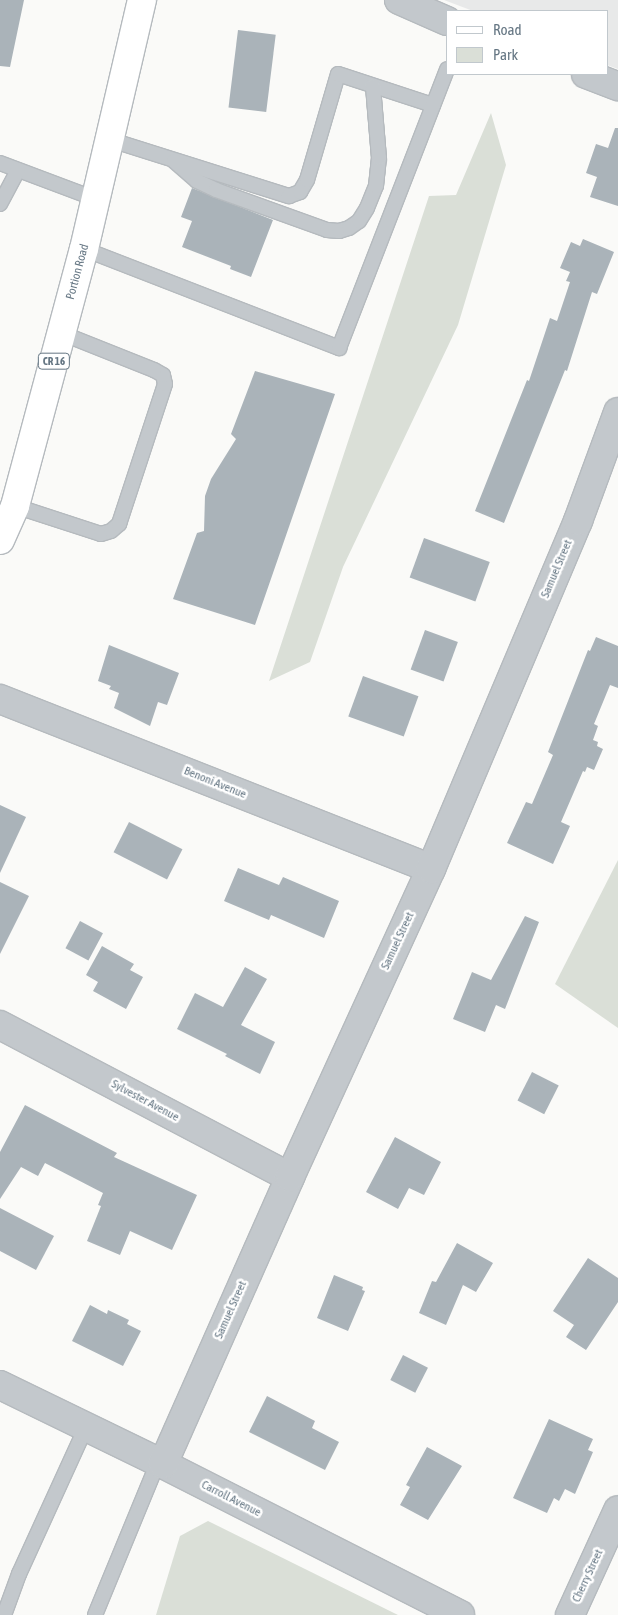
<!DOCTYPE html>
<html>
<head>
<meta charset="utf-8">
<style>
	body { margin:0 }
	#map { position:relative; width:618px; height:1615px; overflow:hidden; background:#fafaf8; font-family:"Asap Condensed",sans-serif }
	div>[style] { position:absolute }
	[style*='--x'] { left:calc(var(--x)*1px); top:calc(var(--y)*1px); width:calc(var(--w)*1px); rotate:calc(var(--a)*1deg) }
	.built>* { inset:0; background:#e8e9e9 }
	.green>* { inset:0; background:#dadfd7 }
	.building>* { inset:0; background:#aab3b9; transform-origin:0 0 }
	.roads { filter:drop-shadow(1px 0 #b5babe) drop-shadow(-1px 0 #b5babe) drop-shadow(0 1px #b5babe) drop-shadow(0 -1px #b5babe) }
	.service>* { height:14px; margin:-7px; padding:0 7px; transform-origin:7px; border-radius:7px; background:#c3c8cc }
	.minor>* { height:28px; margin:-14px; padding:0 14px; transform-origin:14px; border-radius:14px; background:#c3c8cc }
	.primary>* { height:28px; margin:-14px; padding:0 14px; transform-origin:14px; border-radius:14px; background:#fff }
	span { translate:-50% -50%; white-space:nowrap; text-align:center; line-height:1.15; -webkit-text-stroke:5px #fff; paint-order:stroke }
	.shield-label span { padding:1px 4px; background:#fff; border:1px solid; border-radius:4px; -webkit-text-stroke-width:0 }
	.shield-label { font-size:11px; color:#657683; font-weight:700 }
	.street-label { font-size:12px; color:#657683 }
	.legend { position:absolute; left:446px; top:10px; width:162px; height:65px; box-sizing:border-box; background:#fff; border:1px solid #c1c8cd; margin:0; padding:6px 9px; list-style:none; font-size:15px; color:#657683 }
	.legend li { display:flex; align-items:center; gap:10px; height:25px }
	.legend b { width:25px; border:1px solid #c1c8cd }
</style>
</head>
<body>
<div id="map">
	<div class="built">
		<div style="clip-path:polygon(444px 0,618px 0,618px 69px,607px 65px,607px 11px,473px 11px)"></div>
	</div>
	<div class="green">
		<div style="clip-path:polygon(491px 113px,506px 165px,458px 325px,343px 567px,310px 662px,269px 681px,429px 196px,456px 195px)"></div>
		<div style="clip-path:polygon(618px 860px,618px 1028px,555px 984px)"></div>
		<div style="clip-path:polygon(208px 1521px,398px 1615px,156px 1615px,180px 1536px)"></div>
	</div>
	<div class="building">
		<div style="clip-path:polygon(0 0,24px 0,10px 67px,0 66px)"></div>
		<div style="left:238px;top:30px;width:38px;height:78px;rotate:7deg"></div>
		<div style="clip-path:polygon(615px 128px,618px 128px,618px 206px,590px 197px,597px 177px,586px 173px,596px 144px,608px 148px)"></div>
		<div style="clip-path:polygon(192px 188px,273px 220px,251px 277px,230px 269px,231px 266px,182px 247px,192px 221px,181px 217px)"></div>
		<div style="clip-path:polygon(583px 239px,614px 252px,597px 294px,592px 292px,567px 371px,565px 370px,504px 523px,475px 511px,527px 380px,529px 381px,550px 318px,557px 321px,570px 282px,566px 281px,570px 272px,560px 268px,571px 242px,580px 246px)"></div>
		<div style="clip-path:polygon(255px 371px,335px 394px,255px 625px,173px 599px,197px 533px,204px 531px,205px 496px,211px 479px,236px 439px,231px 434px)"></div>
		<div style="left:424px;top:538px;width:70px;height:42px;rotate:20deg"></div>
		<div style="left:425px;top:630px;width:35px;height:42px;rotate:20deg"></div>
		<div style="clip-path:polygon(596px 637px,618px 646px,618px 688px,610px 685px,594px 724px,598px 726px,593px 740px,598px 742px,597px 746px,603px 749px,594px 770px,587px 767px,585px 772px,583px 771px,561px 822px,570px 826px,553px 864px,507px 843px,526px 802px,532px 804px,553px 755px,548px 752px,588px 650px,590px 651px)"></div>
		<div style="clip-path:polygon(109px 645px,179px 673px,167px 705px,158px 702px,150px 726px,114px 708px,119px 693px,109px 689px,111px 686px,98px 681px)"></div>
		<div style="left:363px;top:676px;width:59px;height:43px;rotate:20deg"></div>
		<div style="clip-path:polygon(0 805px,26px 817px,0 873px)"></div>
		<div style="left:129px;top:822px;width:60px;height:34px;rotate:27deg"></div>
		<div style="clip-path:polygon(238px 868px,279px 885px,283px 877px,339px 901px,324px 938px,271px 915px,269px 920px,224px 901px)"></div>
		<div style="clip-path:polygon(0 882px,29px 896px,0 954px)"></div>
		<div style="clip-path:polygon(525px 916px,539px 922px,505px 1009px,496px 1005px,485px 1032px,453px 1019px,472px 972px,491px 980px)"></div>
		<div style="left:80px;top:921px;width:26px;height:31px;rotate:28deg"></div>
		<div style="clip-path:polygon(102px 946px,134px 964px,130px 970px,143px 977px,126px 1009px,93px 991px,98px 982px,86px 975px)"></div>
		<div style="clip-path:polygon(245px 967px,267px 979px,241px 1025px,275px 1042px,260px 1074px,225px 1056px,227px 1054px,177px 1029px,195px 993px,223px 1007px)"></div>
		<div style="left:532px;top:1072px;width:30px;height:32px;rotate:27deg"></div>
		<div style="clip-path:polygon(25px 1105px,117px 1153px,114px 1157px,197px 1195px,172px 1250px,130px 1231px,120px 1255px,87px 1241px,101px 1206px,98px 1205px,103px 1193px,45px 1163px,38px 1176px,21px 1167px,0 1199px,0 1152px)"></div>
		<div style="clip-path:polygon(395px 1137px,441px 1162px,424px 1195px,409px 1188px,398px 1209px,366px 1192px)"></div>
		<div style="clip-path:polygon(0 1208px,54px 1236px,36px 1270px,0 1251px)"></div>
		<div style="clip-path:polygon(457px 1243px,493px 1263px,476px 1292px,463px 1285px,446px 1325px,419px 1313px,432px 1281px,436px 1282px)"></div>
		<div style="clip-path:polygon(588px 1258px,618px 1278px,618px 1302px,586px 1350px,566px 1337px,574px 1325px,553px 1311px)"></div>
		<div style="clip-path:polygon(334px 1275px,363px 1287px,362px 1290px,365px 1291px,348px 1331px,317px 1318px)"></div>
		<div style="clip-path:polygon(90px 1305px,107px 1314px,108px 1310px,129px 1320px,127px 1324px,141px 1331px,123px 1366px,72px 1341px)"></div>
		<div style="left:403px;top:1355px;width:28px;height:28px;rotate:27deg"></div>
		<div style="clip-path:polygon(267px 1396px,315px 1421px,312px 1428px,339px 1442px,325px 1470px,249px 1432px)"></div>
		<div style="clip-path:polygon(549px 1419px,593px 1439px,588px 1450px,593px 1452px,575px 1494px,565px 1489px,559px 1501px,554px 1498px,547px 1513px,513px 1498px)"></div>
		<div style="clip-path:polygon(427px 1447px,462px 1466px,428px 1520px,400px 1505px,410px 1487px,406px 1485px)"></div>
	</div>
	<div class="roads">
		<div class="service">
			<div style="--x:111;--y:140;--w:187;--a:17.5"></div>
			<div style="--x:289;--y:196;--w:12;--a:-20"></div>
			<div style="--x:300;--y:192;--w:14;--a:-60"></div>
			<div style="--x:307;--y:180;--w:110;--a:-73.7"></div>
			<div style="--x:338;--y:74;--w:100;--a:18.1"></div>
			<div style="--x:174;--y:161;--w:30;--a:41"></div>
			<div style="--x:197;--y:181;--w:21;--a:25"></div>
			<div style="--x:216;--y:190;--w:118;--a:19.8"></div>
			<div style="--x:327;--y:230;--w:12;--a:5"></div>
			<div style="--x:339;--y:231;--w:10;--a:-17"></div>
			<div style="--x:349;--y:228;--w:12;--a:-35"></div>
			<div style="--x:359;--y:221;--w:15;--a:-58"></div>
			<div style="--x:367;--y:208;--w:24;--a:-68"></div>
			<div style="--x:376;--y:186;--w:28;--a:-84"></div>
			<div style="--x:379;--y:158;--w:72;--a:-94.8"></div>
			<div style="--x:0;--y:163;--w:103;--a:20.6"></div>
			<div style="--x:0;--y:204;--w:38;--a:-62"></div>
			<div style="--x:84;--y:249;--w:274;--a:21.2"></div>
			<div style="--x:339;--y:348;--w:299;--a:-68.8"></div>
			<div style="--x:15;--y:506;--w:90;--a:18"></div>
			<div style="--x:101;--y:534;--w:10;--a:-17"></div>
			<div style="--x:111;--y:531;--w:11;--a:-41"></div>
			<div style="--x:119;--y:524;--w:147;--a:-71.8"></div>
			<div style="--x:165;--y:384;--w:9;--a:-103"></div>
			<div style="--x:163;--y:375;--w:10;--a:-151"></div>
			<div style="--x:154;--y:370;--w:100;--a:-158.3"></div>
			<div style="--x:4;--y:1615;--w:44;--a:-69.9"></div>
			<div style="--x:19;--y:1574;--w:162;--a:-65.5"></div>
			<div style="--x:95;--y:1615;--w:165;--a:-67.6"></div>
		</div>
		<div class="minor">
			<div style="--x:399;--y:0;--w:52;--a:23.6"></div>
			<div style="--x:586;--y:74;--w:34;--a:21"></div>
			<div style="--x:0;--y:699;--w:463;--a:21.5"></div>
			<div style="--x:0;--y:1025;--w:327;--a:27.7"></div>
			<div style="--x:0;--y:1385;--w:181;--a:25.9"></div>
			<div style="--x:163;--y:1464;--w:333;--a:26.9"></div>
			<div style="--x:163;--y:1464;--w:314;--a:-66.1"></div>
			<div style="--x:290;--y:1177;--w:339;--a:-65.4"></div>
			<div style="--x:431;--y:869;--w:378;--a:-67.1"></div>
			<div style="--x:578;--y:521;--w:116;--a:-69.8"></div>
			<div style="--x:570;--y:1615;--w:115;--a:-65.4"></div>
		</div>
		<div class="primary">
			<div style="--x:0;--y:540;--w:37;--a:-66"></div>
			<div style="--x:15;--y:506;--w:266;--a:-75"></div>
			<div style="--x:84;--y:249;--w:256;--a:-76.9"></div>
		</div>
	</div>
	<div class="shield-label">
		<span style="left:54px;top:361px">CR 16</span>
	</div>
	<div class="street-label">
		<span style="left:78px;top:272px;rotate:-75deg">Portion Road</span>
		<span style="left:557px;top:569px;rotate:-67deg">Samuel Street</span>
		<span style="left:215px;top:783px;rotate:22deg">Benoni Avenue</span>
		<span style="left:398px;top:941px;rotate:-65deg">Samuel Street</span>
		<span style="left:145px;top:1101px;rotate:28deg">Sylvester Avenue</span>
		<span style="left:231px;top:1310px;rotate:-66deg">Samuel Street</span>
		<span style="left:231px;top:1499px;rotate:27deg">Carroll Avenue</span>
		<span style="left:588px;top:1576px;rotate:-65deg">Cherry Street</span>
	</div>
	<ul class="legend">
	<li><b style="height:6px;background:#fff"></b>Road</li>
	<li><b style="height:14px;background:#dadfd7"></b>Park</li>
	</ul>
</div>
</body>
</html>
